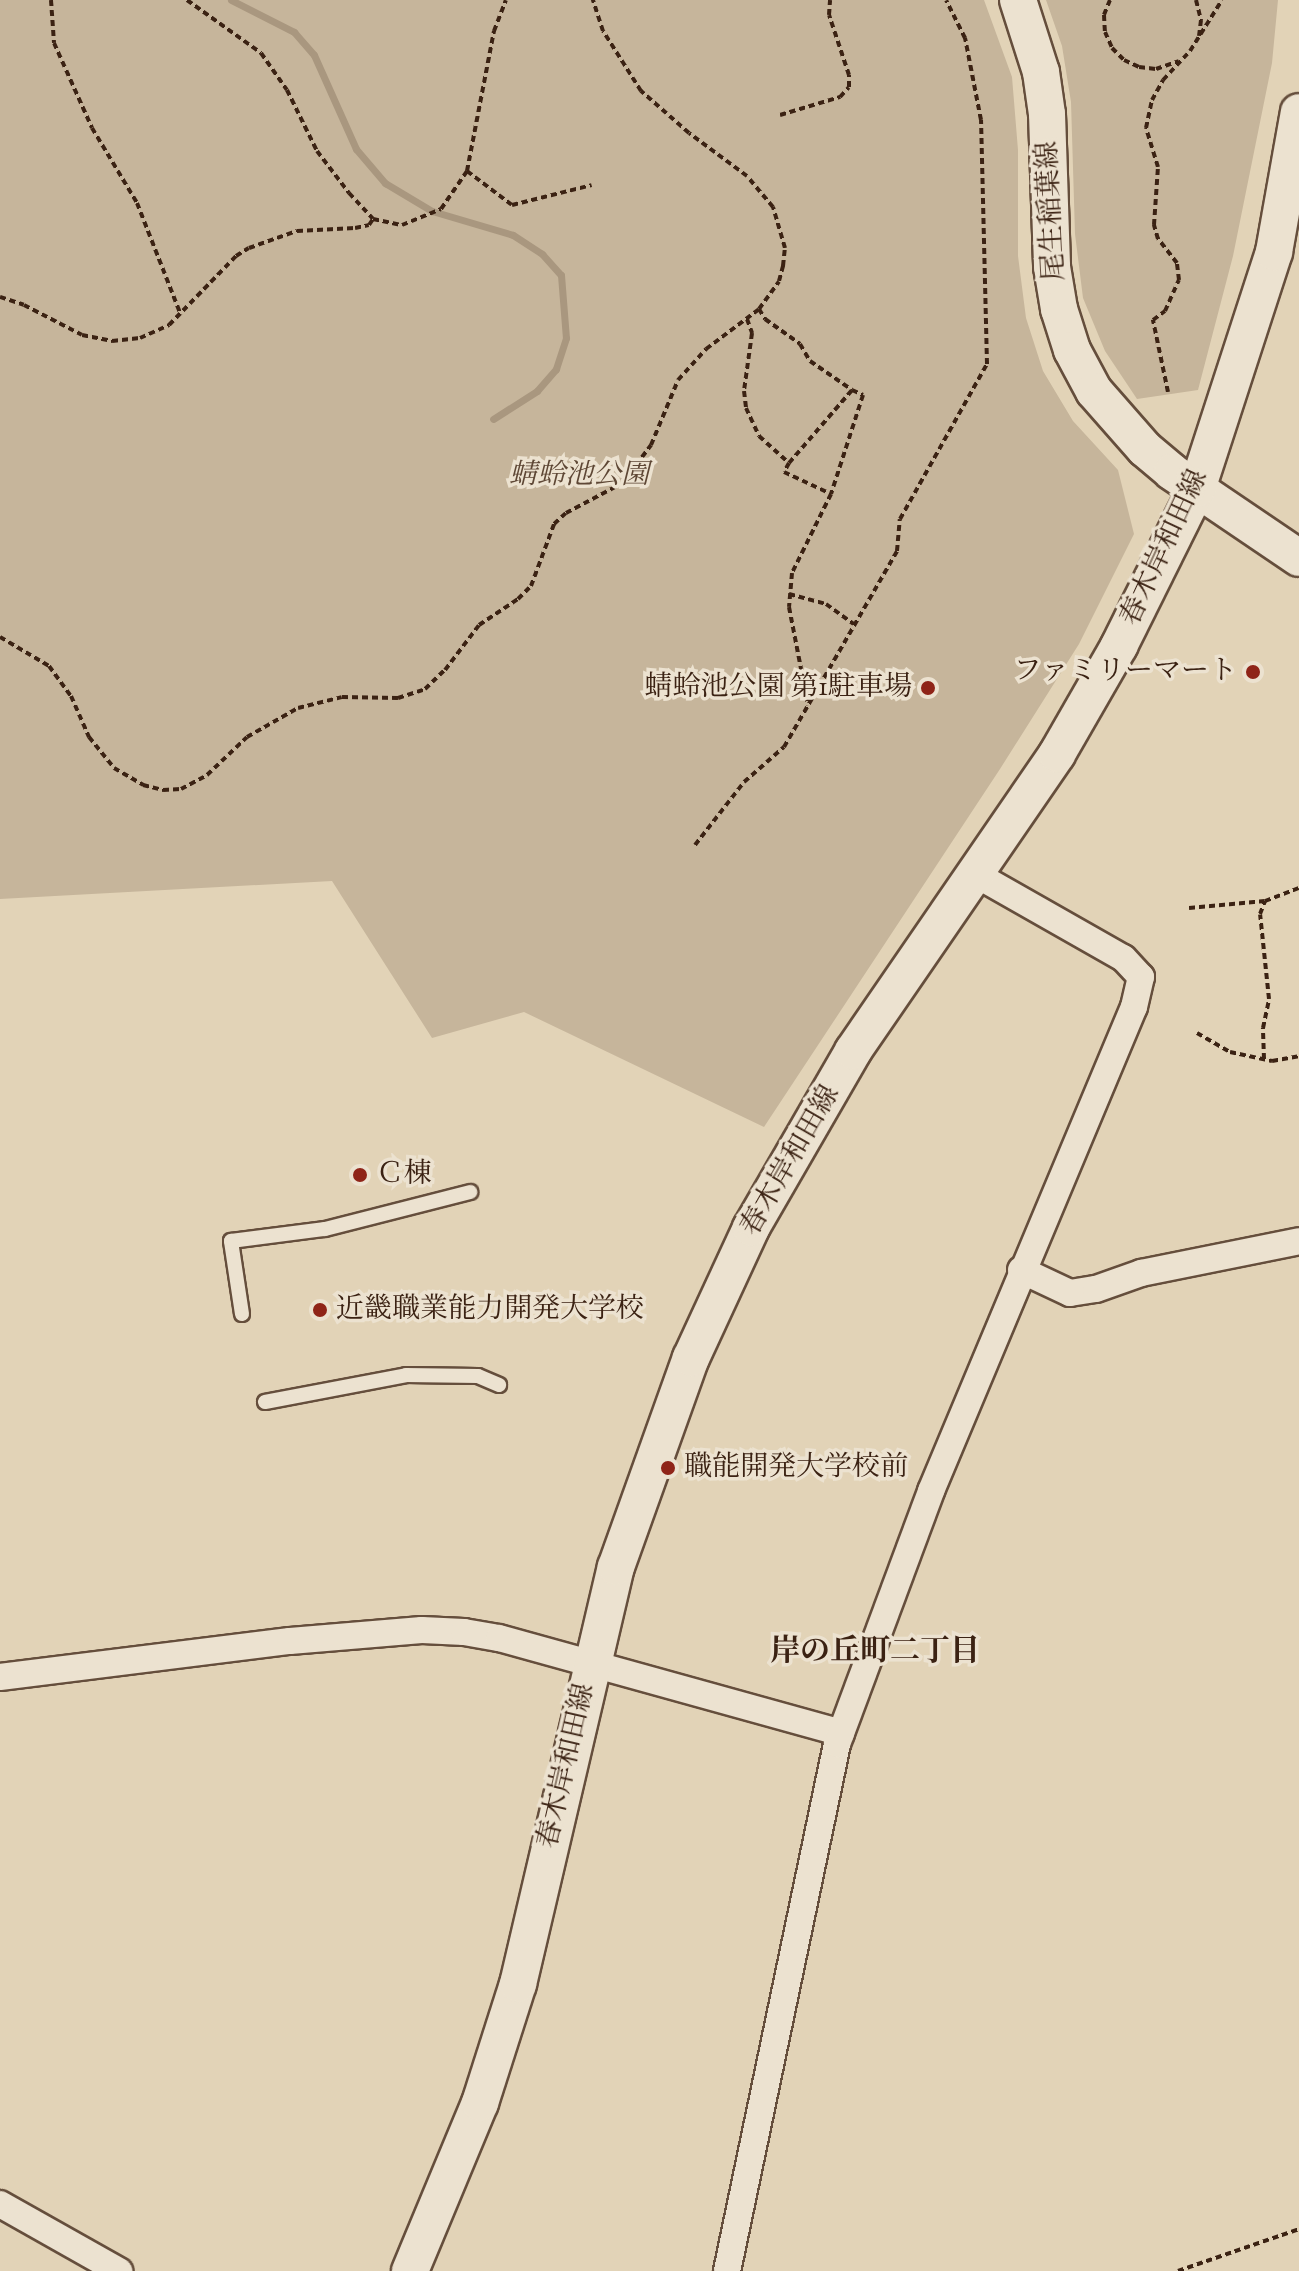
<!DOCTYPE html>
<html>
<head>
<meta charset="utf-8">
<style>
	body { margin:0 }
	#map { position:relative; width:1299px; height:2271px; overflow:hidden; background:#e2d3b7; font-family:"Sorts Mill Goudy","Noto Serif JP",serif }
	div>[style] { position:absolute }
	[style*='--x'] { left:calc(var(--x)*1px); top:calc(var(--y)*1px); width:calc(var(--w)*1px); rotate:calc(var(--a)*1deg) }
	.green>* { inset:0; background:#c6b59b }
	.stream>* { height:7px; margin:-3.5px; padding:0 3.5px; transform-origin:3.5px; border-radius:3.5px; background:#a9977f }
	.path>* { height:4px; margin-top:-2px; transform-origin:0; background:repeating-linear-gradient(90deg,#3b2213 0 6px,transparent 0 10px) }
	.roads { filter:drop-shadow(2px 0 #654e3c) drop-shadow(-2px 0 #654e3c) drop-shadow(0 2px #654e3c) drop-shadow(0 -2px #654e3c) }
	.lane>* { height:14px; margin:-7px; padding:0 7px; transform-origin:7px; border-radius:7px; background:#ece2d0 }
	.street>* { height:26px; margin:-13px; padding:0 13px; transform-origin:13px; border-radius:13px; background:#ece2d0 }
	.secondary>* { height:36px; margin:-18px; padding:0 18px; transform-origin:18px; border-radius:18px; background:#ece2d0 }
	.dots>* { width:22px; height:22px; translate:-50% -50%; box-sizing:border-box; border:4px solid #ece2d0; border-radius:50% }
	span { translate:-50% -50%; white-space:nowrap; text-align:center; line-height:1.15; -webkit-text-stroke:7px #ece2d0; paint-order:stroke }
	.street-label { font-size:28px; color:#3b2213 }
	.park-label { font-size:28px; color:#5e4735; font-style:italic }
	.poi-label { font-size:28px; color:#3b2213 }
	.right { translate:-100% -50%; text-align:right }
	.left { translate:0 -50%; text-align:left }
	.neighbourhood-label { font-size:30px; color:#3b2213; font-weight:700 }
</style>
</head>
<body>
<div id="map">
	<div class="green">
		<div style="clip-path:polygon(0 0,984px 0,1012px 77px,1018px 150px,1018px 256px,1026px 318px,1043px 371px,1073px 421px,1118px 470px,1134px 534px,1079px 644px,1000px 769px,764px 1127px,524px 1012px,432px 1038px,332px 881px,0 899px)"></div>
		<div style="clip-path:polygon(1046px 0,1278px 0,1272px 63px,1233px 256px,1198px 390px,1137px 399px,1105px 351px,1083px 298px,1075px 234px,1071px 102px,1062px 46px)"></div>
	</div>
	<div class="stream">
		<div style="--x:231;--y:0;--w:71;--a:26.9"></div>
		<div style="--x:294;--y:32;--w:30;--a:49"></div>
		<div style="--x:314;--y:55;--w:103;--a:65.9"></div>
		<div style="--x:356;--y:149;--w:45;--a:49.5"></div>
		<div style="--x:385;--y:183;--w:55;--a:30.8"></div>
		<div style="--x:432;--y:211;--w:84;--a:16.5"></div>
		<div style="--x:513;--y:235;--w:35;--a:33"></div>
		<div style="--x:542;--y:254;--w:28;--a:48"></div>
		<div style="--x:561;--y:275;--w:63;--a:85.5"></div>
		<div style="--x:566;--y:338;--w:33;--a:108"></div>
		<div style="--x:556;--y:369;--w:29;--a:131"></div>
		<div style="--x:537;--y:391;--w:52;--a:147.5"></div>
	</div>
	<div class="path">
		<div style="--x:51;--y:0;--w:43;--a:86"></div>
		<div style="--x:54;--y:43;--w:93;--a:65.9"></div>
		<div style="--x:92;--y:128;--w:87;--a:59"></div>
		<div style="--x:137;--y:203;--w:120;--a:68.6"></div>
		<div style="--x:187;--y:0;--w:91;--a:35.6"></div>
		<div style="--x:261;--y:53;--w:45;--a:54.9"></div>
		<div style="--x:287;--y:90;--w:68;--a:63.8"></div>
		<div style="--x:317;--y:151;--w:53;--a:52.7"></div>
		<div style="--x:349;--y:193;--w:35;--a:47"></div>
		<div style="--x:373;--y:219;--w:30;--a:12"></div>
		<div style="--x:402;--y:225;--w:42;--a:-22.3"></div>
		<div style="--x:441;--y:209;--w:46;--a:-55.6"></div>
		<div style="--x:467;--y:171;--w:143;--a:-79.1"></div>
		<div style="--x:494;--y:31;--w:33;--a:-69"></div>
		<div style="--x:1110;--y:0;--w:16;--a:112"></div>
		<div style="--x:1104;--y:15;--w:17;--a:87"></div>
		<div style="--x:1105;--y:32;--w:17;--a:66"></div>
		<div style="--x:1112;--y:48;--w:17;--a:45"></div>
		<div style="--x:1124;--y:60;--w:17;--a:25"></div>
		<div style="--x:1139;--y:67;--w:17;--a:7"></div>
		<div style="--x:1156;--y:69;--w:24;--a:-19"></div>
		<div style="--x:1196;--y:0;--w:21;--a:76"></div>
		<div style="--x:1201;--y:20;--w:16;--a:97"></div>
		<div style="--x:780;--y:115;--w:63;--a:-16.7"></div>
		<div style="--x:840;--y:97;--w:13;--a:-48"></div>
		<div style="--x:849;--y:87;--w:12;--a:-90"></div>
		<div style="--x:849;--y:75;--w:63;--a:-108.4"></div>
		<div style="--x:829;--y:15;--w:15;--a:-86"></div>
		<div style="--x:467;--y:171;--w:56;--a:37.1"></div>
		<div style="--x:512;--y:205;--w:82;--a:-14"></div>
		<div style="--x:0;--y:297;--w:25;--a:18"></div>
		<div style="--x:24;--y:305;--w:65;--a:27.3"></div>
		<div style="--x:82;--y:335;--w:31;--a:11"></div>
		<div style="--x:112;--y:341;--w:28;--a:-6"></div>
		<div style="--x:140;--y:338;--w:32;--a:-24"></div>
		<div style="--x:169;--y:325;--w:96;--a:-45.8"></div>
		<div style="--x:236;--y:256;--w:15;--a:-32"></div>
		<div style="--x:249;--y:248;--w:51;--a:-19.5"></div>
		<div style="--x:297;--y:231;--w:58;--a:-3"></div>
		<div style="--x:355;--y:228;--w:14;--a:-12"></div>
		<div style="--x:369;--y:225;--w:7;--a:-56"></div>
		<div style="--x:759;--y:309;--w:12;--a:59"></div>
		<div style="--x:765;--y:319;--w:43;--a:35.5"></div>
		<div style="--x:800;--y:344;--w:20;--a:60"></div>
		<div style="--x:810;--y:361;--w:51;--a:34.6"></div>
		<div style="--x:747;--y:319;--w:15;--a:70"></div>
		<div style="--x:752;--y:333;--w:59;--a:97.9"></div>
		<div style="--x:744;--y:391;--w:17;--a:83"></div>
		<div style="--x:746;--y:408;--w:31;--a:65"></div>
		<div style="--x:759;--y:436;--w:40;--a:42"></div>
		<div style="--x:789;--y:463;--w:96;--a:-49.2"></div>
		<div style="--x:852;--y:390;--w:12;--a:24"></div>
		<div style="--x:863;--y:395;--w:104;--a:107.9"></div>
		<div style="--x:831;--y:494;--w:88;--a:116.3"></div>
		<div style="--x:792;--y:573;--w:34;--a:95"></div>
		<div style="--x:789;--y:607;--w:100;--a:79"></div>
		<div style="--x:1168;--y:392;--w:74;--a:-101.8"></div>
		<div style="--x:1153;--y:320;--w:15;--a:-37"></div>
		<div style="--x:1165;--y:311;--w:34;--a:-66"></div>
		<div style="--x:1179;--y:280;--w:17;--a:-97"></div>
		<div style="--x:1177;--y:263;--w:31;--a:-128"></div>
		<div style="--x:1158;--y:239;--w:15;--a:-106"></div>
		<div style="--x:1154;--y:225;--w:58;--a:-86.1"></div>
		<div style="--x:1158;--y:167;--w:41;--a:-107.1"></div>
		<div style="--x:1146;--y:128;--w:29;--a:-78"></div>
		<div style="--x:1152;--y:100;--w:23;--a:-61"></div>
		<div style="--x:1163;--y:80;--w:40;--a:-47"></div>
		<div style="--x:1190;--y:51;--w:60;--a:-57.9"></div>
		<div style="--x:789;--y:463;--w:10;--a:119"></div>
		<div style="--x:784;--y:472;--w:52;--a:25.1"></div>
		<div style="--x:789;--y:594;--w:38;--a:15"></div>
		<div style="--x:826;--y:604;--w:34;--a:36"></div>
		<div style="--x:0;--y:637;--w:57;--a:30.6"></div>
		<div style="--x:49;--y:666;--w:37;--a:54"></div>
		<div style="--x:71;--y:696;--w:45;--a:66.3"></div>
		<div style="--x:89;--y:737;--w:40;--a:51"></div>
		<div style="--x:114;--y:768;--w:34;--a:30"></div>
		<div style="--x:143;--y:785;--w:21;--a:14"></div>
		<div style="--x:163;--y:790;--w:18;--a:-3"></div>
		<div style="--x:181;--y:789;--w:30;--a:-28"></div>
		<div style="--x:207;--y:775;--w:55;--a:-43.5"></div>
		<div style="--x:247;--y:737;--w:59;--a:-29.6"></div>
		<div style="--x:298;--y:708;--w:45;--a:-14"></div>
		<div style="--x:342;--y:697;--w:56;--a:1"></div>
		<div style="--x:398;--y:698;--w:28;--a:-18"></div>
		<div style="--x:425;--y:689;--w:28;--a:-44"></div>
		<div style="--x:445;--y:670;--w:56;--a:-52.9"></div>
		<div style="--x:479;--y:625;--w:47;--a:-33.7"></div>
		<div style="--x:518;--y:599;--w:18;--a:-45"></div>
		<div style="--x:531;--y:586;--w:66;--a:-69.6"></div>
		<div style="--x:554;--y:524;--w:16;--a:-43"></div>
		<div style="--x:566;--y:513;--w:55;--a:-28"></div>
		<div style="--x:615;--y:487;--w:21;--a:-43"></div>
		<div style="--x:630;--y:473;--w:35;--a:-53"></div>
		<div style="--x:651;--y:445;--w:70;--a:-67.4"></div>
		<div style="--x:678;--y:380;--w:42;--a:-47.9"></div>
		<div style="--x:706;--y:349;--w:66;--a:-37"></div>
		<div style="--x:759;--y:309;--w:34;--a:-54"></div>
		<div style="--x:779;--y:281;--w:16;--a:-75"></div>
		<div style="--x:783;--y:266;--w:18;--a:-84"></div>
		<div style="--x:785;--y:248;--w:43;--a:-106.3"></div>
		<div style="--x:773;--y:207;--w:40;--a:-130"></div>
		<div style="--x:747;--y:176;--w:72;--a:-143.4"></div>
		<div style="--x:689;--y:133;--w:64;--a:-138.8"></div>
		<div style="--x:641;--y:91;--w:71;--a:-122.3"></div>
		<div style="--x:603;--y:31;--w:33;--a:-108"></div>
		<div style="--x:695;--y:845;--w:80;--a:-52.1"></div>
		<div style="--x:744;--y:782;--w:53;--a:-41.2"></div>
		<div style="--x:784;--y:747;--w:226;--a:-60"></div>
		<div style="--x:897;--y:551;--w:32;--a:-85"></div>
		<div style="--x:900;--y:519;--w:178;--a:-60.7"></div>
		<div style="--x:987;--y:364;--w:244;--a:-91.4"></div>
		<div style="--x:981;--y:120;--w:84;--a:-101"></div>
		<div style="--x:965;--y:38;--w:42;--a:-116.6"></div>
		<div style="--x:1189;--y:908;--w:76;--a:-5.3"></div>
		<div style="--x:1265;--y:901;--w:36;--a:-21"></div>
		<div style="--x:1197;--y:1033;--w:38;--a:30"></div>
		<div style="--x:1230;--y:1052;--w:43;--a:12.1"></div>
		<div style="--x:1272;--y:1061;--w:27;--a:-10"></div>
		<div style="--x:1264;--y:1059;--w:31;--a:-92"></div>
		<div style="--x:1263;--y:1028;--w:30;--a:-78"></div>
		<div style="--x:1269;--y:999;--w:85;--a:-96"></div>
		<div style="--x:1260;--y:914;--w:14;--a:-69"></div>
		<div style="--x:1178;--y:2271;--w:128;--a:-19.1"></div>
	</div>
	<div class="roads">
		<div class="lane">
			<div style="--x:242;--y:1314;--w:74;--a:-98.6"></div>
			<div style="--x:231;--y:1241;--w:95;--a:-7.3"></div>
			<div style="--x:325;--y:1229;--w:150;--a:-14.3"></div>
			<div style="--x:265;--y:1402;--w:144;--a:-10.8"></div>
			<div style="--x:406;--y:1375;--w:72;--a:0.8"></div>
			<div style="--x:478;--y:1376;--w:23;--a:23"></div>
		</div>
		<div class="street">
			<div style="--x:1021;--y:1270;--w:54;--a:25.1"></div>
			<div style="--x:1070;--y:1293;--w:26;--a:-9"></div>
			<div style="--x:1096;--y:1289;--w:48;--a:-19.6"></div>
			<div style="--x:1141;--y:1273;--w:161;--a:-11.4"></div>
			<div style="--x:0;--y:1677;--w:292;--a:-7.1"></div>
			<div style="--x:290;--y:1641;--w:132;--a:-4.8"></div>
			<div style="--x:422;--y:1630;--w:42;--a:2.7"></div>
			<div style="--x:464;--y:1632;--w:36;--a:10"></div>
			<div style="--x:499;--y:1638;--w:355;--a:15.5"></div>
			<div style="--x:0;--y:2204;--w:137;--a:29.4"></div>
			<div style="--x:727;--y:2271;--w:538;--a:-78.21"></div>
			<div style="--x:837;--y:1744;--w:270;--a:-69.6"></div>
			<div style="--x:931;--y:1491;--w:525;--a:-67.25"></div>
			<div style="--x:1134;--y:1007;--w:31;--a:-77"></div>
			<div style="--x:1141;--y:977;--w:26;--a:-133"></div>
			<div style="--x:1123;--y:958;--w:168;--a:-150.4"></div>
		</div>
		<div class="secondary">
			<div style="--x:1018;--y:0;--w:76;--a:72.3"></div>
			<div style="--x:1041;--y:72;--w:42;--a:81.9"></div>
			<div style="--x:1047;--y:114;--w:153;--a:88.1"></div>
			<div style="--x:1052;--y:267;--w:43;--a:80.5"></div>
			<div style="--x:1059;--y:309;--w:43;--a:72.4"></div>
			<div style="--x:1072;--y:350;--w:47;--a:61.8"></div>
			<div style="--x:1094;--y:391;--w:77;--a:48.7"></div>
			<div style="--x:1145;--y:449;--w:35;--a:40"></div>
			<div style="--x:1172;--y:472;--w:153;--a:34.1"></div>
			<div style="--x:410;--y:2271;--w:182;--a:-67.4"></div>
			<div style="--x:480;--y:2103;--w:125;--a:-72.3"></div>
			<div style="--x:518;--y:1984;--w:428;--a:-76.8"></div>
			<div style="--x:616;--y:1567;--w:222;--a:-70.3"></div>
			<div style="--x:691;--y:1358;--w:143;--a:-65.2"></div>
			<div style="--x:751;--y:1228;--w:204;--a:-60"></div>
			<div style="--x:853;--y:1051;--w:360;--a:-55.5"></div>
			<div style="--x:1057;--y:754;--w:125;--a:-60.1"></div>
			<div style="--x:1119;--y:646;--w:175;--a:-63.6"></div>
			<div style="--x:1197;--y:489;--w:249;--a:-72"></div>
			<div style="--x:1274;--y:252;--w:142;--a:-79.9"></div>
		</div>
	</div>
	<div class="dots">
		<div style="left:1253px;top:672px;background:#8f2418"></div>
		<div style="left:928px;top:688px;background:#8f2418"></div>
		<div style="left:360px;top:1175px;background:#8f2418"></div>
		<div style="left:320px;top:1310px;background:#8f2418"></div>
		<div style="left:668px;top:1468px;background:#8f2418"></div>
	</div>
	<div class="street-label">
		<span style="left:1052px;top:211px;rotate:-93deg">尾生稲葉線</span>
		<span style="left:1165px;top:548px;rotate:-65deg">春木岸和田線</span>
		<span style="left:791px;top:1161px;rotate:-60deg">春木岸和田線</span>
		<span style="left:567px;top:1766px;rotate:-77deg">春木岸和田線</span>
	</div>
	<div class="park-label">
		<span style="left:579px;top:476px">蜻蛉池公園</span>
	</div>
	<div class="poi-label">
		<span class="right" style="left:1237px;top:672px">ファミリーマート</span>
		<span class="right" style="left:912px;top:688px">蜻蛉池公園 第1駐車場</span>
		<span class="left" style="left:376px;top:1175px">Ｃ棟</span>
		<span class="left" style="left:336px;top:1310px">近畿職業能力開発大学校</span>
		<span class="left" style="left:684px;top:1468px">職能開発大学校前</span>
	</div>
	<div class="neighbourhood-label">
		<span style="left:875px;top:1653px">岸の丘町二丁目</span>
	</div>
</div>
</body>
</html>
